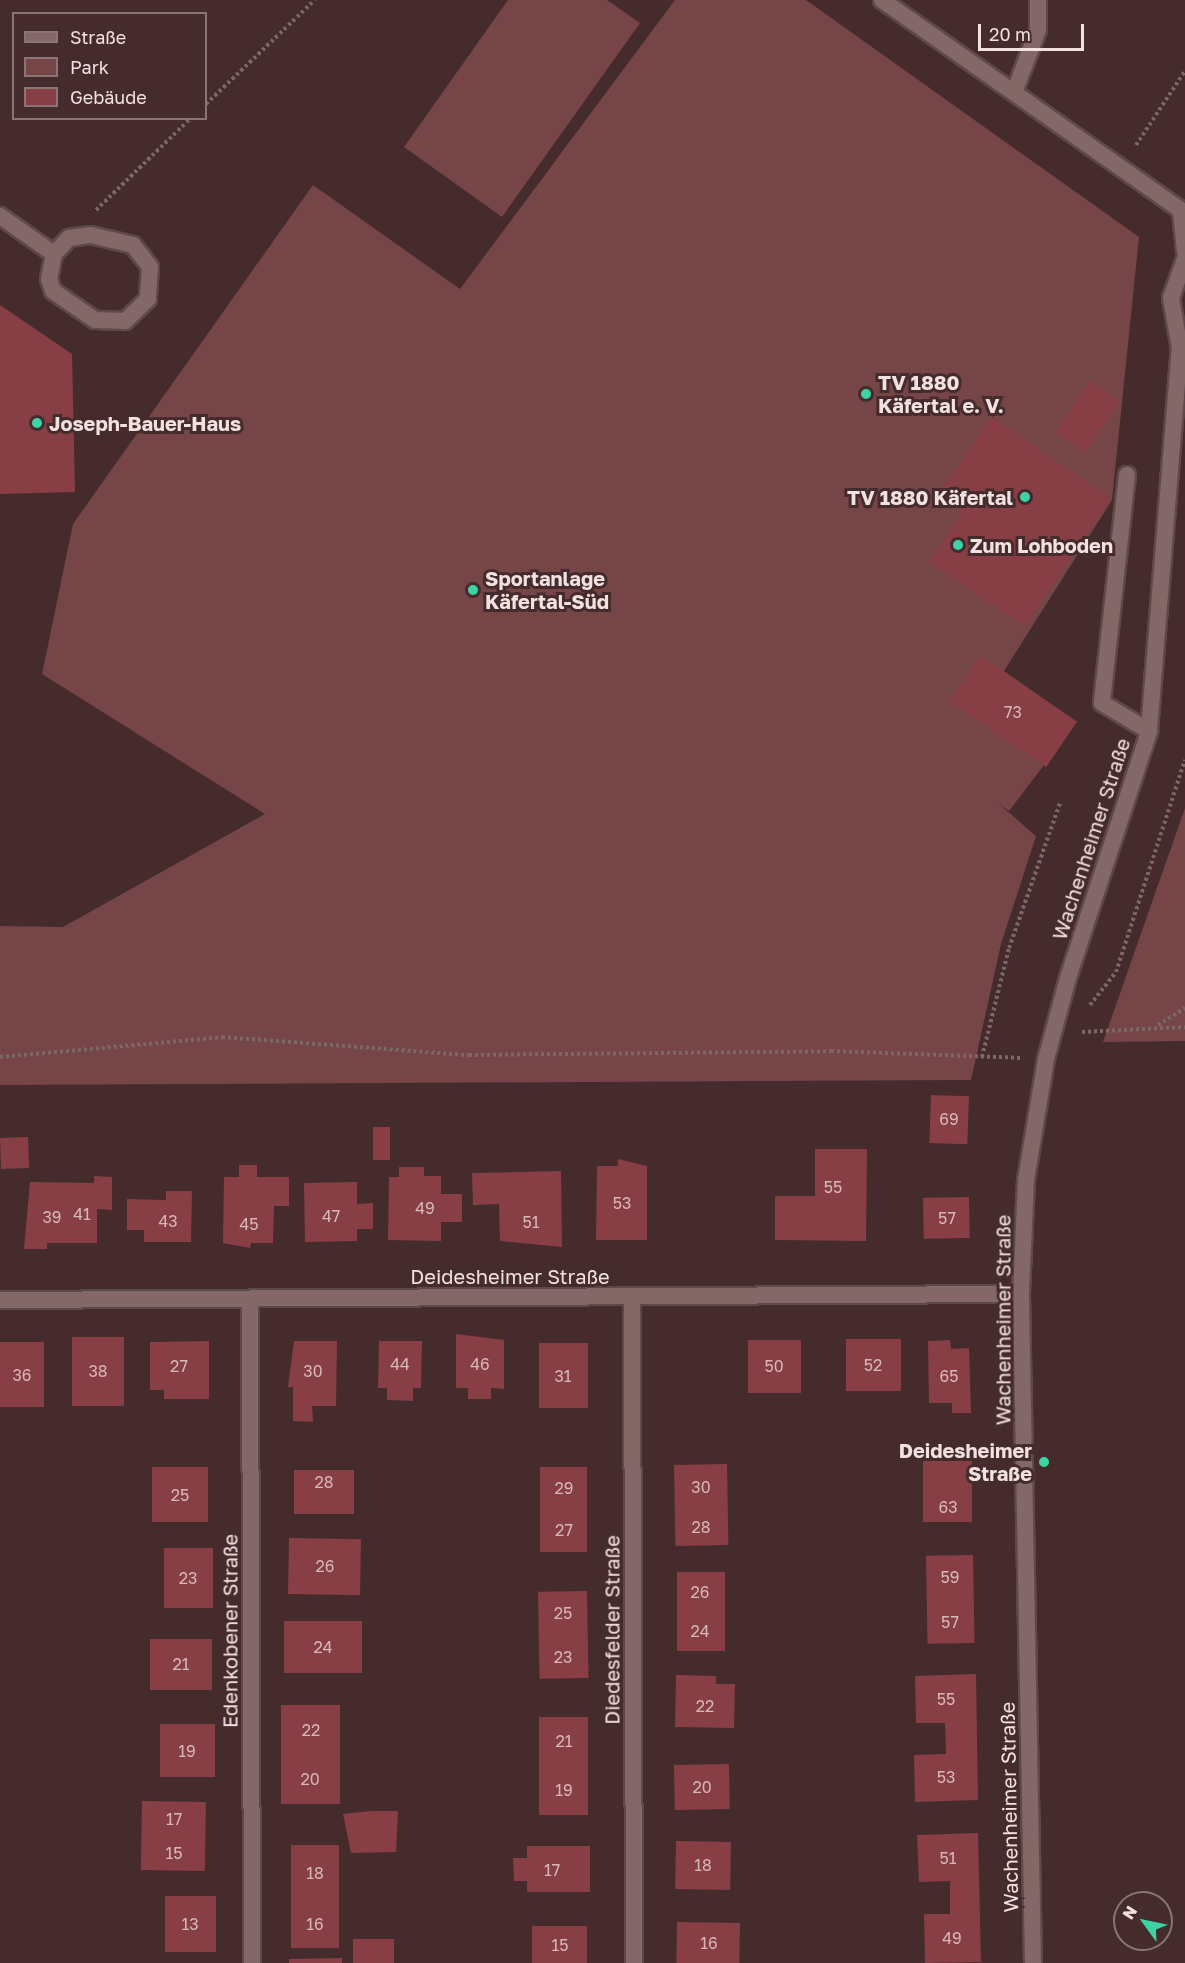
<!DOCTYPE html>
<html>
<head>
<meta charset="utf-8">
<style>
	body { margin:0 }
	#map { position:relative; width:1185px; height:1963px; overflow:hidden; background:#452b2c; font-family:"Golos Text",sans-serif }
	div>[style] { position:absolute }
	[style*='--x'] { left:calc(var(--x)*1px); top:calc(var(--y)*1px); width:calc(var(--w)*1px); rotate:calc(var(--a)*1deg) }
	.green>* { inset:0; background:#764548 }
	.building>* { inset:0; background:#873f45; transform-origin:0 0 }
	.path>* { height:4px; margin-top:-2px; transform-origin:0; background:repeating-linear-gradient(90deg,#7d6666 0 3px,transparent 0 6px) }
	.roads { filter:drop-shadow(2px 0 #5e4949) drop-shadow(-2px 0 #5e4949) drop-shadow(0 2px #5e4949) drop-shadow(0 -2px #5e4949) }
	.service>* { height:16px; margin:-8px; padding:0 8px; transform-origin:8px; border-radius:8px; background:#846767 }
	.minor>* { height:16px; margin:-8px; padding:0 8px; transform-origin:8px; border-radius:8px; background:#846767 }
	.dots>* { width:16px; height:16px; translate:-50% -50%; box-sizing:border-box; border:3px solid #452b2c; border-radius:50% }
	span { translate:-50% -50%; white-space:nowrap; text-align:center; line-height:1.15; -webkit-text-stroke:6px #452b2c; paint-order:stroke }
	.number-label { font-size:16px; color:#d7b8ba }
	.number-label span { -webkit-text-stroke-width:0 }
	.poi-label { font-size:20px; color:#f2e1e1; font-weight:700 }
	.left { translate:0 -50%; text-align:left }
	.right { translate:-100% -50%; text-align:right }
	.street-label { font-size:20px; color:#f2e1e1 }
	.legend { position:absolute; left:12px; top:12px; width:195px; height:108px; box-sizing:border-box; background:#452b2c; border:2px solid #8a7474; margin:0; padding:8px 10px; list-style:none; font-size:18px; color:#f2e1e1 }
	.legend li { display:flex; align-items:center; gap:12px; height:30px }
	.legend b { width:30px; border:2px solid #8a7474 }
	.north { position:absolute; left:1113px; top:1891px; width:60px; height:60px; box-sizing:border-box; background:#452b2c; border:2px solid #8a7474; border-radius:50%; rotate:303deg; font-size:16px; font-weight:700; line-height:24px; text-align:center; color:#f2e1e1 }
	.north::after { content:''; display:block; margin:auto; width:21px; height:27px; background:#3cd4a4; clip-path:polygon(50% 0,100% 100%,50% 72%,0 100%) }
	.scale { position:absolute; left:978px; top:24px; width:106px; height:27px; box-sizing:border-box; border:3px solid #f2e1e1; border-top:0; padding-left:8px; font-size:18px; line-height:21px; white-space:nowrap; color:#f2e1e1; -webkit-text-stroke:4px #452b2c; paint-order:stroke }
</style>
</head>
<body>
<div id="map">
	<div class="green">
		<div style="clip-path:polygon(508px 0,607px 0,640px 23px,502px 217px,404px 147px)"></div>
		<div style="clip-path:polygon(675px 0,806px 0,1139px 237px,1112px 500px,1004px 671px,1077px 722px,1009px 811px,998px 803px,1036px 836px,1001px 944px,971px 1080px,0 1085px,0 926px,63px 927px,265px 814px,42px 674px,73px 524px,313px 185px,460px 289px)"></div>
		<div style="clip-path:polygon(1185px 808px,1185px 1041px,1103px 1042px)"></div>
	</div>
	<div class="building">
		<div style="clip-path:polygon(0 305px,72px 354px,75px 492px,0 494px)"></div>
		<div style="left:1090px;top:381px;width:36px;height:62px;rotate:34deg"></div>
		<div style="clip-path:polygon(992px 417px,1111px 499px,1024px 626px,929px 562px,963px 512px,938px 495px)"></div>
		<div style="left:980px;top:656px;width:117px;height:55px;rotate:34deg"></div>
		<div style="left:931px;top:1095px;width:38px;height:48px;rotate:2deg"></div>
		<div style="left:373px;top:1127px;width:17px;height:33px"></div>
		<div style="left:28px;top:1137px;width:31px;height:28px;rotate:88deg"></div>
		<div style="clip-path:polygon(815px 1149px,867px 1149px,866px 1241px,775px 1240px,775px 1196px,815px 1196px)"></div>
		<div style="clip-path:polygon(618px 1159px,647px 1166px,647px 1240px,596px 1240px,597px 1166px,618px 1166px)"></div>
		<div style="clip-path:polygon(239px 1165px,257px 1165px,257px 1177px,289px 1177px,289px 1206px,274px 1206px,273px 1243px,251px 1243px,250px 1248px,223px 1243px,224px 1177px,239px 1177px)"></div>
		<div style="clip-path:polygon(399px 1167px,424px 1167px,424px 1176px,441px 1176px,441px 1194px,462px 1194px,462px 1222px,441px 1222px,441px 1241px,388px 1240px,389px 1177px,399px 1177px)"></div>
		<div style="clip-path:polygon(561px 1171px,562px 1247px,500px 1241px,499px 1204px,473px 1205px,472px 1173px)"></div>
		<div style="clip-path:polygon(94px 1176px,112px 1177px,112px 1210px,97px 1209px,97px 1243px,47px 1243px,47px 1249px,24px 1249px,30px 1182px,94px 1183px)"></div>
		<div style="clip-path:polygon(357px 1182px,357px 1204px,373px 1203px,373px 1229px,357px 1229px,357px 1241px,305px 1242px,304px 1183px)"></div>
		<div style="clip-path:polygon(166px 1191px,192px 1191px,191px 1242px,144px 1242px,144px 1230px,127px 1230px,127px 1199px,166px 1200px)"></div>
		<div style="left:969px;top:1197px;width:41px;height:46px;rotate:89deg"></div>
		<div style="clip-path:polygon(456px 1334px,504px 1340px,504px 1389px,491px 1388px,491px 1399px,468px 1399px,468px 1388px,456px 1388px)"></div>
		<div style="left:72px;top:1337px;width:52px;height:69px"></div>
		<div style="left:846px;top:1339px;width:55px;height:52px"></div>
		<div style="left:748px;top:1340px;width:53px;height:53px"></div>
		<div style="clip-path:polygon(950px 1340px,951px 1349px,969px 1348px,971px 1413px,952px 1413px,952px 1403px,929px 1403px,928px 1341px)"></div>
		<div style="clip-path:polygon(209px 1341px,209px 1399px,164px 1399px,164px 1390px,150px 1390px,150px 1342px)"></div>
		<div style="clip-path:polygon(294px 1341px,337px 1341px,336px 1406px,312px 1406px,313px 1422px,293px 1421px,293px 1387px,288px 1387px)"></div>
		<div style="clip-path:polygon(379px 1341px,422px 1341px,421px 1388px,413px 1388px,413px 1401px,387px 1400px,387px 1388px,378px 1388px)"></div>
		<div style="left:0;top:1342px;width:44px;height:65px"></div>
		<div style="left:539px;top:1343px;width:49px;height:65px"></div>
		<div style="left:972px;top:1461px;width:61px;height:49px;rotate:90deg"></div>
		<div style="left:727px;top:1464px;width:81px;height:53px;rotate:89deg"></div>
		<div style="left:152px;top:1467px;width:56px;height:55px"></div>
		<div style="left:540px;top:1467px;width:47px;height:85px"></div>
		<div style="left:354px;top:1470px;width:44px;height:60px;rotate:90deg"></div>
		<div style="left:289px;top:1538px;width:72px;height:56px;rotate:1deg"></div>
		<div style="left:164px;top:1548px;width:49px;height:60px"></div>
		<div style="left:973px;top:1555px;width:88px;height:47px;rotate:89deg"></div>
		<div style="left:677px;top:1572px;width:48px;height:79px"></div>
		<div style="left:587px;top:1591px;width:87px;height:49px;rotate:89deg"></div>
		<div style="left:284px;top:1621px;width:78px;height:52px"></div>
		<div style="left:150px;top:1639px;width:62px;height:51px"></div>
		<div style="clip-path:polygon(976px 1674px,978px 1800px,915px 1802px,914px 1755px,946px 1754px,945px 1723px,916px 1723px,915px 1676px)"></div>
		<div style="clip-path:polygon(676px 1675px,716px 1676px,716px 1684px,735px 1684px,734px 1728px,675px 1727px)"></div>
		<div style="left:281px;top:1705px;width:59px;height:99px"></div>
		<div style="left:539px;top:1717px;width:49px;height:98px"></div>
		<div style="left:160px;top:1724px;width:55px;height:53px"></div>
		<div style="left:729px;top:1764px;width:45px;height:55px;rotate:89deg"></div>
		<div style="left:142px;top:1801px;width:64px;height:69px;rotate:1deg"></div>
		<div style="clip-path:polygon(371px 1811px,398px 1811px,396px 1852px,351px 1853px,343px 1814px)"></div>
		<div style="clip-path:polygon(978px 1833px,981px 1962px,925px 1963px,924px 1914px,950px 1914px,950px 1881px,919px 1882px,917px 1835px)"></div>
		<div style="left:676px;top:1841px;width:55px;height:48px;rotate:1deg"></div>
		<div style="left:291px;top:1845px;width:48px;height:103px"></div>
		<div style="clip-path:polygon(527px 1846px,590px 1846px,590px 1892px,527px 1892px,527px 1881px,514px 1881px,513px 1858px,527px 1858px)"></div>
		<div style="left:165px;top:1896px;width:51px;height:56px"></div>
		<div style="left:677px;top:1922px;width:63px;height:41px;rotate:1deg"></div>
		<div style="left:532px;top:1926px;width:55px;height:37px"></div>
		<div style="left:353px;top:1939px;width:41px;height:24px"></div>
		<div style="clip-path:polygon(342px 1958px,342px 1963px,289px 1963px,289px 1959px)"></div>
	</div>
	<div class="path">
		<div style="--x:206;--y:104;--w:151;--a:-43.7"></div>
		<div style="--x:1136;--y:145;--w:89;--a:-56.5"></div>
		<div style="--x:96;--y:210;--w:132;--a:-44.1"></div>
		<div style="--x:1090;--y:1005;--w:42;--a:-51.8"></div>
		<div style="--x:1116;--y:972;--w:223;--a:-72"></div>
		<div style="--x:1158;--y:1025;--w:32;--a:-32"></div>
		<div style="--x:1082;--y:1032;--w:103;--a:-2.8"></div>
		<div style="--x:0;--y:1057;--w:223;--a:-5.1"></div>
		<div style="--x:222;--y:1037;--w:248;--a:4.2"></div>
		<div style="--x:469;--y:1055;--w:362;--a:-0.6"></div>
		<div style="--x:831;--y:1051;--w:190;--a:2.1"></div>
		<div style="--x:982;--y:1057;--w:112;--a:-76.1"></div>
		<div style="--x:1009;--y:948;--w:154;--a:-70.6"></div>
	</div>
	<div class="roads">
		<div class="service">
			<div style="--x:1127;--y:475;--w:229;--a:96.3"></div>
			<div style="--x:1102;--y:703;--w:55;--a:30.8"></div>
		</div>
		<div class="minor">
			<div style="--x:882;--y:0;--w:370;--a:35.1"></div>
			<div style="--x:1015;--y:90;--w:64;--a:-69"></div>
			<div style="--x:1038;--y:30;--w:30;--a:-90"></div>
			<div style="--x:1181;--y:211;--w:40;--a:84.3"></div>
			<div style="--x:0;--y:216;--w:66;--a:35.1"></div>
			<div style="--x:91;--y:235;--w:43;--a:13.4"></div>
			<div style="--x:133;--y:245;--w:28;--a:52"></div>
			<div style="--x:150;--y:267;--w:32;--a:94"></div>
			<div style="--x:148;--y:299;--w:32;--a:136"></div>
			<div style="--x:125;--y:321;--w:30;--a:-178"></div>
			<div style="--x:95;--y:320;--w:51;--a:-145.4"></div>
			<div style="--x:53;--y:291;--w:13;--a:-108"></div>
			<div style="--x:49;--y:279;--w:25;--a:-79"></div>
			<div style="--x:54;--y:254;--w:22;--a:-47"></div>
			<div style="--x:69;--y:238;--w:22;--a:-8"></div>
			<div style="--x:632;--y:1296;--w:667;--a:89.83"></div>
			<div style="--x:250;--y:1299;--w:664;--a:89.83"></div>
			<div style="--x:0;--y:1300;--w:1021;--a:-0.34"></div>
			<div style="--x:1033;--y:1963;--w:669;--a:-91.03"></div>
			<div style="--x:1021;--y:1294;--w:114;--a:-87.5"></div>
			<div style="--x:1026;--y:1180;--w:123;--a:-80.6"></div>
			<div style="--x:1046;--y:1059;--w:84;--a:-74.8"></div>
			<div style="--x:1068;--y:978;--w:260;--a:-71.8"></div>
			<div style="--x:1149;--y:731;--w:383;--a:-85.4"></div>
			<div style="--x:1180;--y:349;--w:52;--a:-100"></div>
			<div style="--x:1171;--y:298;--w:41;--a:-70.3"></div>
		</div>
	</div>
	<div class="dots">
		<div style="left:866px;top:394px;background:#3cd4a4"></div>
		<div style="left:37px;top:423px;background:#3cd4a4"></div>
		<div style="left:1025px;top:497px;background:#3cd4a4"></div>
		<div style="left:958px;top:545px;background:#3cd4a4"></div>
		<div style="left:473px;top:590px;background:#3cd4a4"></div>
		<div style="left:1044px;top:1462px;background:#3cd4a4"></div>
	</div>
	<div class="number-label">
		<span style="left:1013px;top:712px">73</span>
		<span style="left:949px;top:1119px">69</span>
		<span style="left:833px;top:1187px">55</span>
		<span style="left:622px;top:1203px">53</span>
		<span style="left:425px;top:1208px">49</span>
		<span style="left:82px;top:1214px">41</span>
		<span style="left:331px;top:1216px">47</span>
		<span style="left:52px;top:1217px">39</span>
		<span style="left:947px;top:1218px">57</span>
		<span style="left:168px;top:1221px">43</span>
		<span style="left:531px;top:1222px">51</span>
		<span style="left:249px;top:1224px">45</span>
		<span style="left:400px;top:1364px">44</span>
		<span style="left:480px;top:1364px">46</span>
		<span style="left:873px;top:1365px">52</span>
		<span style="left:179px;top:1366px">27</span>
		<span style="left:774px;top:1366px">50</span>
		<span style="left:98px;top:1371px">38</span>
		<span style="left:313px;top:1371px">30</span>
		<span style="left:22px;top:1375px">36</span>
		<span style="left:563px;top:1376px">31</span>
		<span style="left:949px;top:1376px">65</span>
		<span style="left:324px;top:1482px">28</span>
		<span style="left:701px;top:1487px">30</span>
		<span style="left:564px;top:1488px">29</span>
		<span style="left:180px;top:1495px">25</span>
		<span style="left:948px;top:1507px">63</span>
		<span style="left:701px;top:1527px">28</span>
		<span style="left:564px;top:1530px">27</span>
		<span style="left:325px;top:1566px">26</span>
		<span style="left:950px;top:1577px">59</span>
		<span style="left:188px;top:1578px">23</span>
		<span style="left:700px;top:1592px">26</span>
		<span style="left:563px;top:1613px">25</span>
		<span style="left:950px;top:1622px">57</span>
		<span style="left:700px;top:1631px">24</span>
		<span style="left:323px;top:1647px">24</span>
		<span style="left:563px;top:1657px">23</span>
		<span style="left:181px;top:1664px">21</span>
		<span style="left:946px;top:1699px">55</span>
		<span style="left:705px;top:1706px">22</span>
		<span style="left:311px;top:1730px">22</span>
		<span style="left:564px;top:1741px">21</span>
		<span style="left:187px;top:1751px">19</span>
		<span style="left:946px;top:1777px">53</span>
		<span style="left:310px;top:1779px">20</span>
		<span style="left:702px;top:1787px">20</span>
		<span style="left:564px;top:1790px">19</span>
		<span style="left:174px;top:1819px">17</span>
		<span style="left:174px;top:1853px">15</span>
		<span style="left:948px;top:1858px">51</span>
		<span style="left:703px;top:1865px">18</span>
		<span style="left:552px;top:1870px">17</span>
		<span style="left:315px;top:1873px">18</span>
		<span style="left:190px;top:1924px">13</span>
		<span style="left:315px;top:1924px">16</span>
		<span style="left:952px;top:1938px">49</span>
		<span style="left:709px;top:1943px">16</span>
		<span style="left:560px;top:1945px">15</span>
	</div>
	<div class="poi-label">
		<span class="left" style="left:878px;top:394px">TV 1880<br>Käfertal e. V.</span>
		<span class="left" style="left:49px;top:423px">Joseph-Bauer-Haus</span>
		<span class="right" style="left:1013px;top:497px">TV 1880 Käfertal</span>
		<span class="left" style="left:970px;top:545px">Zum Lohboden</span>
		<span class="left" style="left:485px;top:590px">Sportanlage<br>Käfertal-Süd</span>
		<span class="right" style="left:1032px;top:1462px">Deidesheimer<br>Straße</span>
	</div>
	<div class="street-label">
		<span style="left:1091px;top:839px;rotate:-72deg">Wachenheimer Straße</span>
		<span style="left:510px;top:1276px">Deidesheimer Straße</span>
		<span style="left:1003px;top:1320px;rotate:-90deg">Wachenheimer Straße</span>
		<span style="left:612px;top:1630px;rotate:-90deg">Diedesfelder Straße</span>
		<span style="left:230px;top:1631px;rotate:-90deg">Edenkobener Straße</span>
		<span style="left:1009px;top:1807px;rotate:-91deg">Wachenheimer Straße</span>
	</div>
	<ul class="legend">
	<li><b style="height:8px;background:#846767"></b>Straße</li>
	<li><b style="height:16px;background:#764548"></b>Park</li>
	<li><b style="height:16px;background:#873f45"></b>Gebäude</li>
	</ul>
	<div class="north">N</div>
	<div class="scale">20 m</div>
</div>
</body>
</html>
